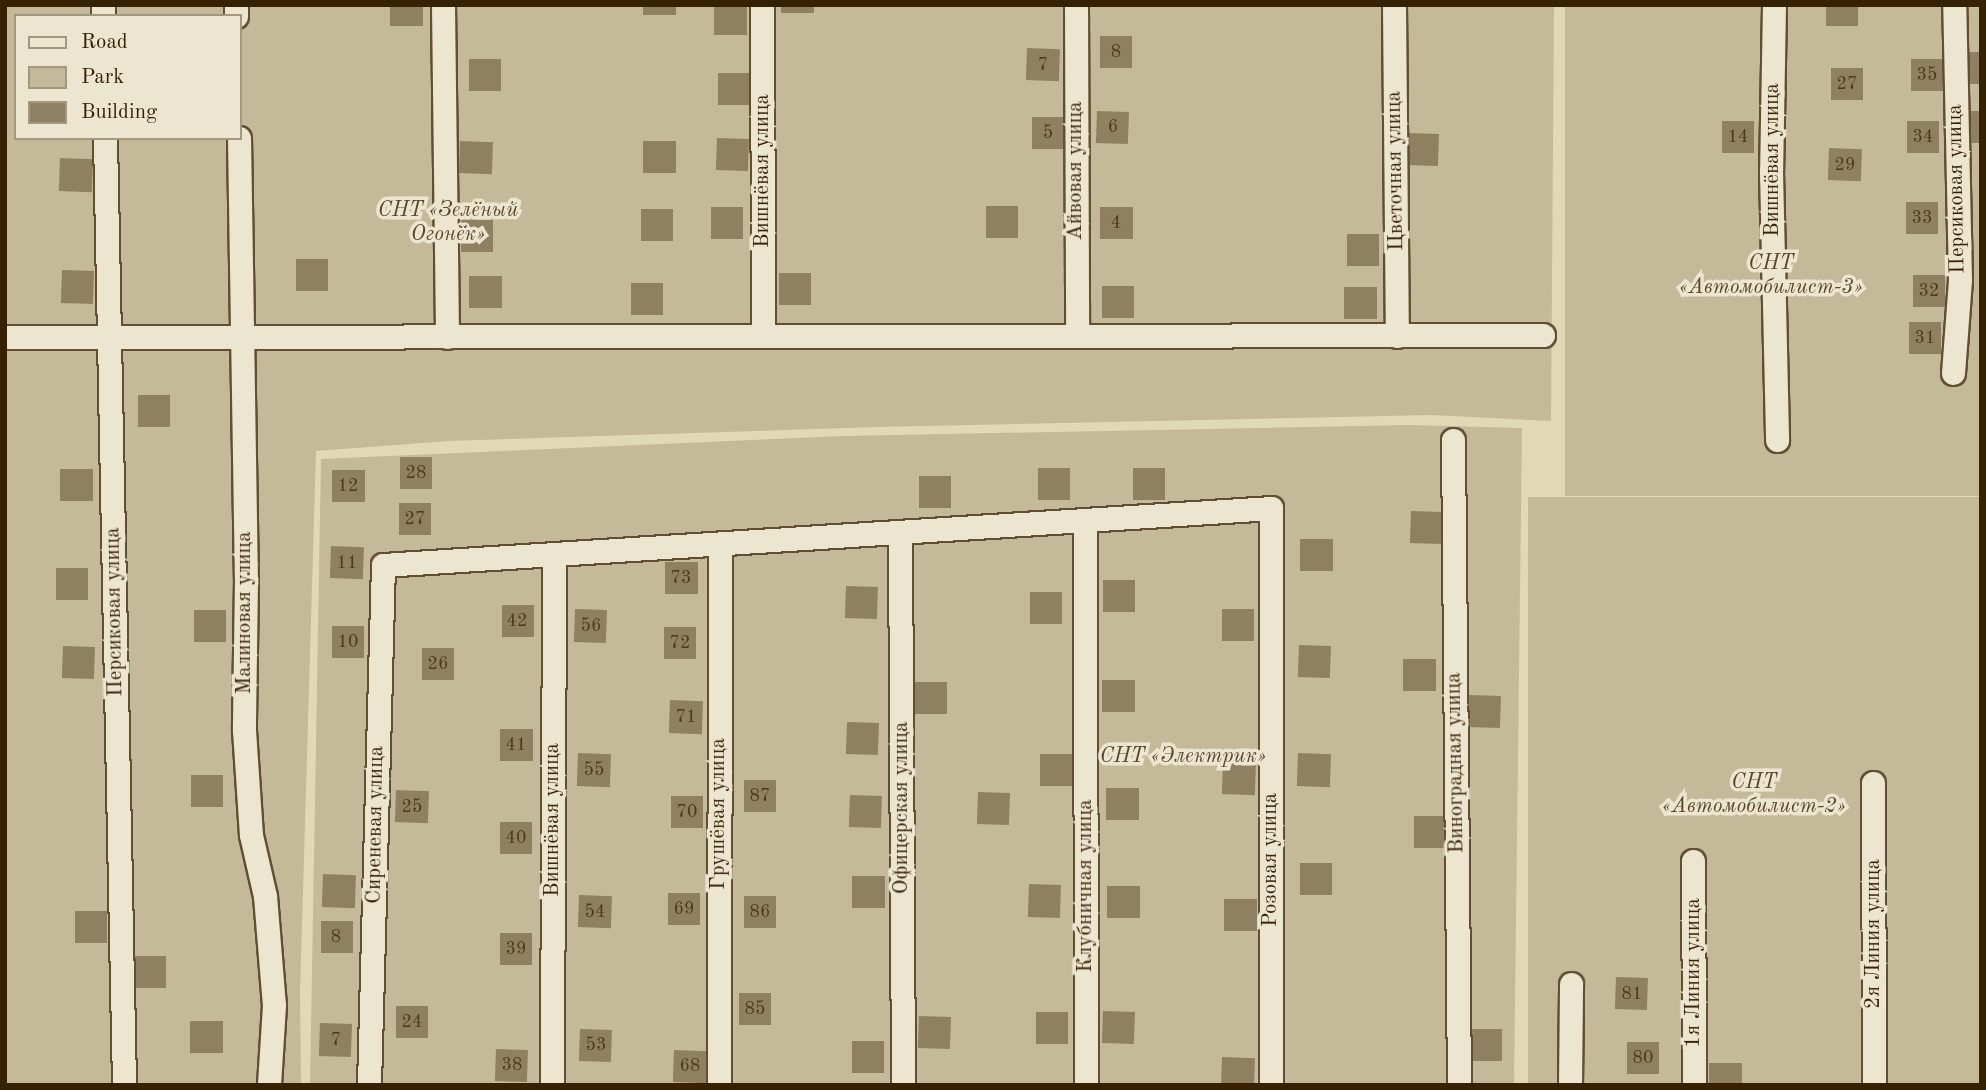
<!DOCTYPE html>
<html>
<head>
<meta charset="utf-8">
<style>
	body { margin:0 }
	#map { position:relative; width:1986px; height:1090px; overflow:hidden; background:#e1d8b7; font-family:"Old Standard TT",serif }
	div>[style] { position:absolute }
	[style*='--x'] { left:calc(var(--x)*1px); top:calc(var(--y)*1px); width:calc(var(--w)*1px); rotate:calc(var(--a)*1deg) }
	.green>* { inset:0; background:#c4b999; transform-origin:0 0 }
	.building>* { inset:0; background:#8f8062; transform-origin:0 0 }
	.roads { filter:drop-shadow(2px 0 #624f32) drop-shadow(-2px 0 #624f32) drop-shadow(0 2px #624f32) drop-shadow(0 -2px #624f32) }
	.minor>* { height:23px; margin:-11.5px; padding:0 11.5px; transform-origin:11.5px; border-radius:11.5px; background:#ece6d0 }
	span { translate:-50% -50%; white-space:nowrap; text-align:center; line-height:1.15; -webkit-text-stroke:7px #ece6d0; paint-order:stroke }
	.number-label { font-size:18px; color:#4d391c }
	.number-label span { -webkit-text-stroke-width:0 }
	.street-label { font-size:21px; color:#372105 }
	.park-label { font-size:21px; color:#5a472a; font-style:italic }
	.frame { position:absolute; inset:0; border:7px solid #372105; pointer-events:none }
	.legend { position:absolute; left:14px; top:14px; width:228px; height:126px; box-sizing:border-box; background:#ece6d0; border:2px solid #a4977f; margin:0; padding:9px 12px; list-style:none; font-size:21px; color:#372105 }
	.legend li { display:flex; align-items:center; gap:14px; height:35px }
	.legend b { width:35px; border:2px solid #a4977f }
</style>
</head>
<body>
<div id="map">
	<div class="green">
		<div style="clip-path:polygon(evenodd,5px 5px,1554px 5px,1551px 421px,1432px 415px,876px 427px,448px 441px,316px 451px,300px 992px,301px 1085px,5px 1085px,5px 5px,16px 16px,240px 16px,240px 138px,16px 138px,16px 16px)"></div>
		<div style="left:1565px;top:5px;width:416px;height:491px"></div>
		<div style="clip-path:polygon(1408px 425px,1522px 428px,1514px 1085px,310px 1085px,321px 459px,844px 436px)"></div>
		<div style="left:1981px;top:497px;width:588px;height:453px;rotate:90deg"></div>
	</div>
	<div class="building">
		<div style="left:390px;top:5px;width:33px;height:21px"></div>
		<div style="left:643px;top:5px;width:33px;height:10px"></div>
		<div style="left:714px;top:5px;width:33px;height:30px"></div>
		<div style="left:781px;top:5px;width:33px;height:8px"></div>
		<div style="left:1826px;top:5px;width:32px;height:21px"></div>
		<div style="left:1100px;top:36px;width:32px;height:32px"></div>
		<div style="left:1027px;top:48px;width:33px;height:32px;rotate:2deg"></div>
		<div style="left:1969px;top:52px;width:12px;height:32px"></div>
		<div style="left:469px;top:59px;width:32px;height:32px"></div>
		<div style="left:1911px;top:59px;width:32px;height:32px"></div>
		<div style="left:1831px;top:68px;width:32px;height:32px"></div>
		<div style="left:718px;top:73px;width:32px;height:32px"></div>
		<div style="left:1097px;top:111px;width:32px;height:32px;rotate:2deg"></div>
		<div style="left:1969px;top:111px;width:12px;height:32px"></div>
		<div style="left:1032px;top:117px;width:32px;height:32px"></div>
		<div style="left:1722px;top:121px;width:32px;height:32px"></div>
		<div style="left:1907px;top:121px;width:32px;height:32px"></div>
		<div style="left:1407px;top:133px;width:32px;height:32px;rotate:2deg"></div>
		<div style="left:717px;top:138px;width:32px;height:32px;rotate:2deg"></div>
		<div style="left:460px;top:141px;width:33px;height:32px;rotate:2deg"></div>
		<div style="left:643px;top:141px;width:33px;height:32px"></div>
		<div style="left:1829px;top:148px;width:33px;height:32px;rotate:2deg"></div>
		<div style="left:60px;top:158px;width:33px;height:33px;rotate:2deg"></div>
		<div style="left:1906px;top:202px;width:32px;height:32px"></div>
		<div style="left:986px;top:206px;width:32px;height:32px"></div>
		<div style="left:711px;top:207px;width:32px;height:32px"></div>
		<div style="left:1100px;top:207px;width:33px;height:32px"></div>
		<div style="left:641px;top:209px;width:32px;height:32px"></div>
		<div style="left:461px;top:220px;width:32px;height:32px"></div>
		<div style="left:1347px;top:234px;width:32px;height:32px"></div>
		<div style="left:296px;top:259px;width:32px;height:32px"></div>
		<div style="left:62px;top:270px;width:32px;height:33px;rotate:2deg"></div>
		<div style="left:779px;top:273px;width:32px;height:32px"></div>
		<div style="left:1913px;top:275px;width:32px;height:32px"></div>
		<div style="left:469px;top:276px;width:33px;height:32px"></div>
		<div style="left:631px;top:283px;width:32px;height:32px"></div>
		<div style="left:1102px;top:286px;width:32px;height:32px"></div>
		<div style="left:1344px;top:287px;width:33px;height:32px"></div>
		<div style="left:1909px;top:322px;width:32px;height:32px"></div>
		<div style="left:138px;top:395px;width:32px;height:32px"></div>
		<div style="left:400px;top:457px;width:32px;height:32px"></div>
		<div style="left:1038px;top:468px;width:32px;height:32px"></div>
		<div style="left:1133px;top:468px;width:32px;height:32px"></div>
		<div style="left:60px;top:469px;width:33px;height:32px"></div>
		<div style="left:332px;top:470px;width:33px;height:32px"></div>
		<div style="left:919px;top:476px;width:32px;height:32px"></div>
		<div style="left:399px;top:503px;width:32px;height:32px"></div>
		<div style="left:1411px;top:511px;width:32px;height:32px;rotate:2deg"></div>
		<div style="left:1300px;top:539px;width:33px;height:32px"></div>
		<div style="left:331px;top:546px;width:33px;height:32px;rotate:2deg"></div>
		<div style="left:665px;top:562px;width:33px;height:32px"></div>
		<div style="left:56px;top:568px;width:32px;height:32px"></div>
		<div style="left:1103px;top:580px;width:32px;height:32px"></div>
		<div style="left:846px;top:586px;width:32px;height:32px;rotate:2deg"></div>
		<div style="left:1030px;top:592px;width:32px;height:32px"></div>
		<div style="left:502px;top:605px;width:32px;height:32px"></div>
		<div style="left:575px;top:609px;width:32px;height:33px;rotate:2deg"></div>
		<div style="left:1222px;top:609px;width:32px;height:32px"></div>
		<div style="left:194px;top:610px;width:32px;height:32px"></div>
		<div style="left:332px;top:626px;width:32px;height:32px"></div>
		<div style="left:664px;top:627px;width:32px;height:32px"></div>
		<div style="left:1299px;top:645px;width:32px;height:32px;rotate:2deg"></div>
		<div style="left:63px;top:646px;width:32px;height:32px;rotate:2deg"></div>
		<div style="left:422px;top:648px;width:32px;height:32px"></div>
		<div style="left:1403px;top:659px;width:33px;height:32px"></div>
		<div style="left:1102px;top:680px;width:33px;height:32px"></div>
		<div style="left:915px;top:682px;width:32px;height:32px"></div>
		<div style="left:1469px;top:695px;width:32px;height:32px;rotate:2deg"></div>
		<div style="left:670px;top:700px;width:33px;height:33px;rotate:2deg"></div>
		<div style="left:847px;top:722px;width:32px;height:32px;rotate:2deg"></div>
		<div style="left:500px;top:729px;width:33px;height:32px"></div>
		<div style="left:578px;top:753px;width:33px;height:33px;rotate:2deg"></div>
		<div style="left:1298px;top:753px;width:33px;height:33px;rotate:2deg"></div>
		<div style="left:1040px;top:754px;width:32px;height:32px"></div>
		<div style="left:1223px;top:762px;width:33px;height:32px;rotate:2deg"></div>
		<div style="left:191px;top:775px;width:32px;height:32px"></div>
		<div style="left:744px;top:780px;width:32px;height:32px"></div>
		<div style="left:1106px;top:788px;width:33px;height:32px"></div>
		<div style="left:396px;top:790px;width:33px;height:32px;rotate:2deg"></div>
		<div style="left:978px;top:792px;width:32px;height:32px;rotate:2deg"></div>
		<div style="left:850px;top:795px;width:32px;height:32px;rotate:2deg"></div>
		<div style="left:671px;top:796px;width:32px;height:32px"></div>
		<div style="left:1414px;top:816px;width:32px;height:32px"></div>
		<div style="left:500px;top:822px;width:32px;height:32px"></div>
		<div style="left:1300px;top:863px;width:32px;height:32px"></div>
		<div style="left:323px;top:874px;width:33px;height:33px;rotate:2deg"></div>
		<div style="left:852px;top:876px;width:33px;height:32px"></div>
		<div style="left:1029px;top:884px;width:32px;height:33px;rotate:2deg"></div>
		<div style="left:1107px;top:886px;width:33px;height:32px"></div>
		<div style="left:668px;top:893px;width:32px;height:32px"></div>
		<div style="left:579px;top:895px;width:33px;height:32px;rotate:2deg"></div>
		<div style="left:744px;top:896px;width:32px;height:32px"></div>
		<div style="left:1224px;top:899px;width:33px;height:32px"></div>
		<div style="left:75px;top:911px;width:32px;height:32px"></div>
		<div style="left:321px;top:921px;width:32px;height:32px"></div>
		<div style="left:500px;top:933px;width:32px;height:32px"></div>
		<div style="left:133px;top:956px;width:33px;height:32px"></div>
		<div style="left:1616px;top:977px;width:32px;height:32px;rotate:2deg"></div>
		<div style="left:739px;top:993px;width:32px;height:32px"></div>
		<div style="left:396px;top:1006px;width:32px;height:32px"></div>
		<div style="left:1103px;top:1011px;width:32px;height:32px;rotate:2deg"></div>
		<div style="left:1036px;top:1012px;width:32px;height:32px"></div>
		<div style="left:919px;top:1016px;width:32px;height:32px;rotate:2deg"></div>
		<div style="left:190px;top:1021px;width:33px;height:32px"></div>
		<div style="left:320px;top:1023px;width:32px;height:33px;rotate:2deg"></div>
		<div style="left:580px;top:1029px;width:32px;height:32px;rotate:2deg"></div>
		<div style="left:1470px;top:1029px;width:32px;height:32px"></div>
		<div style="left:852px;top:1041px;width:32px;height:32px"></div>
		<div style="left:1627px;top:1042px;width:32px;height:32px"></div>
		<div style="left:496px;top:1049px;width:32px;height:32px;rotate:2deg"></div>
		<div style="left:674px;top:1050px;width:33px;height:32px;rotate:2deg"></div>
		<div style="left:1222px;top:1057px;width:33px;height:28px;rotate:2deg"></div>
		<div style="left:1709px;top:1063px;width:33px;height:22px"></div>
	</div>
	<div class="roads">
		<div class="minor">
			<div style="--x:103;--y:5;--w:11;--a:90"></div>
			<div style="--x:236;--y:5;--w:11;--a:90"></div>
			<div style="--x:443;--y:5;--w:332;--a:89.3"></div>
			<div style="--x:762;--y:5;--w:331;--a:89.8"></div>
			<div style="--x:1076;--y:5;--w:331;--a:89.8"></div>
			<div style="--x:1394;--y:5;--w:331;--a:89.5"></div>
			<div style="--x:1774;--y:5;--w:166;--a:91"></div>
			<div style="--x:1771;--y:171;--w:269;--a:88.7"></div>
			<div style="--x:105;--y:138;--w:947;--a:88.85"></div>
			<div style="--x:239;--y:138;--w:441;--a:89.1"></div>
			<div style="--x:246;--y:579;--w:151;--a:90.8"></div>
			<div style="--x:244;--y:730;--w:105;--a:86.2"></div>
			<div style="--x:251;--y:835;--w:63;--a:77.1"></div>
			<div style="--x:265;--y:896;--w:109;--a:85.3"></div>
			<div style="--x:274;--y:1005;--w:80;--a:93.6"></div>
			<div style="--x:5;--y:337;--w:1538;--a:-0.07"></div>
			<div style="--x:1953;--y:373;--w:93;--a:-85.7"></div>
			<div style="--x:1960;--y:280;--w:275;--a:-91.2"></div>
			<div style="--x:1453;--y:440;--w:645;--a:89.47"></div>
			<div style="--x:1085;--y:520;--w:565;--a:89.9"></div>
			<div style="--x:900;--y:532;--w:553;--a:89.69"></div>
			<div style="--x:1873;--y:783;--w:302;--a:89.8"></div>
			<div style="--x:1693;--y:861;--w:224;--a:89.7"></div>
			<div style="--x:369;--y:1085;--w:520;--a:-88.46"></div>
			<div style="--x:383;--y:565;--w:890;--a:-3.67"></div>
			<div style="--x:1271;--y:508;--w:577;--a:90"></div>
			<div style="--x:552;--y:1085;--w:531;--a:-89.78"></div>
			<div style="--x:719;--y:1085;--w:541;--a:-89.89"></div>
			<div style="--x:1570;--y:1085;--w:101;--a:-89.4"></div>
		</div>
	</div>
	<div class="number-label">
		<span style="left:1116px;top:52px">8</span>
		<span style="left:1043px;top:65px">7</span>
		<span style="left:1927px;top:75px">35</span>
		<span style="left:1847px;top:84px">27</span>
		<span style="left:1113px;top:127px">6</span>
		<span style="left:1048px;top:133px">5</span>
		<span style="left:1738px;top:137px">14</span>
		<span style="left:1923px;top:137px">34</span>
		<span style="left:1845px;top:165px">29</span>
		<span style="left:1922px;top:218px">33</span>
		<span style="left:1116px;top:223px">4</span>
		<span style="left:1929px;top:291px">32</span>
		<span style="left:1925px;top:338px">31</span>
		<span style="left:416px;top:473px">28</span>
		<span style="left:348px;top:486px">12</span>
		<span style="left:415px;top:519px">27</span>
		<span style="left:347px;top:563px">11</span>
		<span style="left:681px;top:578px">73</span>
		<span style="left:517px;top:621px">42</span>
		<span style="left:591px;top:626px">56</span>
		<span style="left:348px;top:642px">10</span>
		<span style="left:680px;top:643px">72</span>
		<span style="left:438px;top:664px">26</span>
		<span style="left:686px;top:717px">71</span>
		<span style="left:516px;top:745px">41</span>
		<span style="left:594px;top:770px">55</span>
		<span style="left:760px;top:796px">87</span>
		<span style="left:412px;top:807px">25</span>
		<span style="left:687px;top:812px">70</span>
		<span style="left:516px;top:838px">40</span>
		<span style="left:684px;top:909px">69</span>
		<span style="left:595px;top:912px">54</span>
		<span style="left:760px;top:912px">86</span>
		<span style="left:336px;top:937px">8</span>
		<span style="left:516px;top:949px">39</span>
		<span style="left:1632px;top:994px">81</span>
		<span style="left:755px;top:1009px">85</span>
		<span style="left:412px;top:1022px">24</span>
		<span style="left:336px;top:1040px">7</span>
		<span style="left:596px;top:1045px">53</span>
		<span style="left:1643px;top:1058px">80</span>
		<span style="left:512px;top:1065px">38</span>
		<span style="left:690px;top:1066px">68</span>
	</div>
	<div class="street-label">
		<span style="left:1773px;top:160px;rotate:-90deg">Вишнёвая улица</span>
		<span style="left:763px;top:171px;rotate:-90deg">Вишнёвая улица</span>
		<span style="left:1076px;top:171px;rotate:-90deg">Айвовая улица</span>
		<span style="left:1396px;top:171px;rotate:-91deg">Цветочная улица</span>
		<span style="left:1957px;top:189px;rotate:-91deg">Персиковая улица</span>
		<span style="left:115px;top:612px;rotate:-91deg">Персиковая улица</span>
		<span style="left:245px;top:613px;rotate:-90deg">Малиновая улица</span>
		<span style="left:1456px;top:763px;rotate:-91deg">Виноградная улица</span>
		<span style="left:902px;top:808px;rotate:-90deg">Офицерская улица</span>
		<span style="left:719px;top:814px;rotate:-90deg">Грушёвая улица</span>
		<span style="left:553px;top:820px;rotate:-90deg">Вишнёвая улица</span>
		<span style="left:376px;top:825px;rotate:-89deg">Сиреневая улица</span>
		<span style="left:1271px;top:860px;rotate:-90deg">Розовая улица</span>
		<span style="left:1086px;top:886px;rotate:-90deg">Клубничная улица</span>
		<span style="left:1874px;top:934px;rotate:-90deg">2я Линия улица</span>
		<span style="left:1694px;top:973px;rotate:-90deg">1я Линия улица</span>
	</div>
	<div class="park-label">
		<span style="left:448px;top:223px">СНТ «Зелёный<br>Огонёк»</span>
		<span style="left:1771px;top:276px">СНТ<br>«Автомобилист-3»</span>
		<span style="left:1183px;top:757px">СНТ «Электрик»</span>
		<span style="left:1754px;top:795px">СНТ<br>«Автомобилист-2»</span>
	</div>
	<div class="frame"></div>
	<ul class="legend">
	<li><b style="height:9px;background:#ece6d0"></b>Road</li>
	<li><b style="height:19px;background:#c4b999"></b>Park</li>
	<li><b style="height:19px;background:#8f8062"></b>Building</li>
	</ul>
</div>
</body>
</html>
